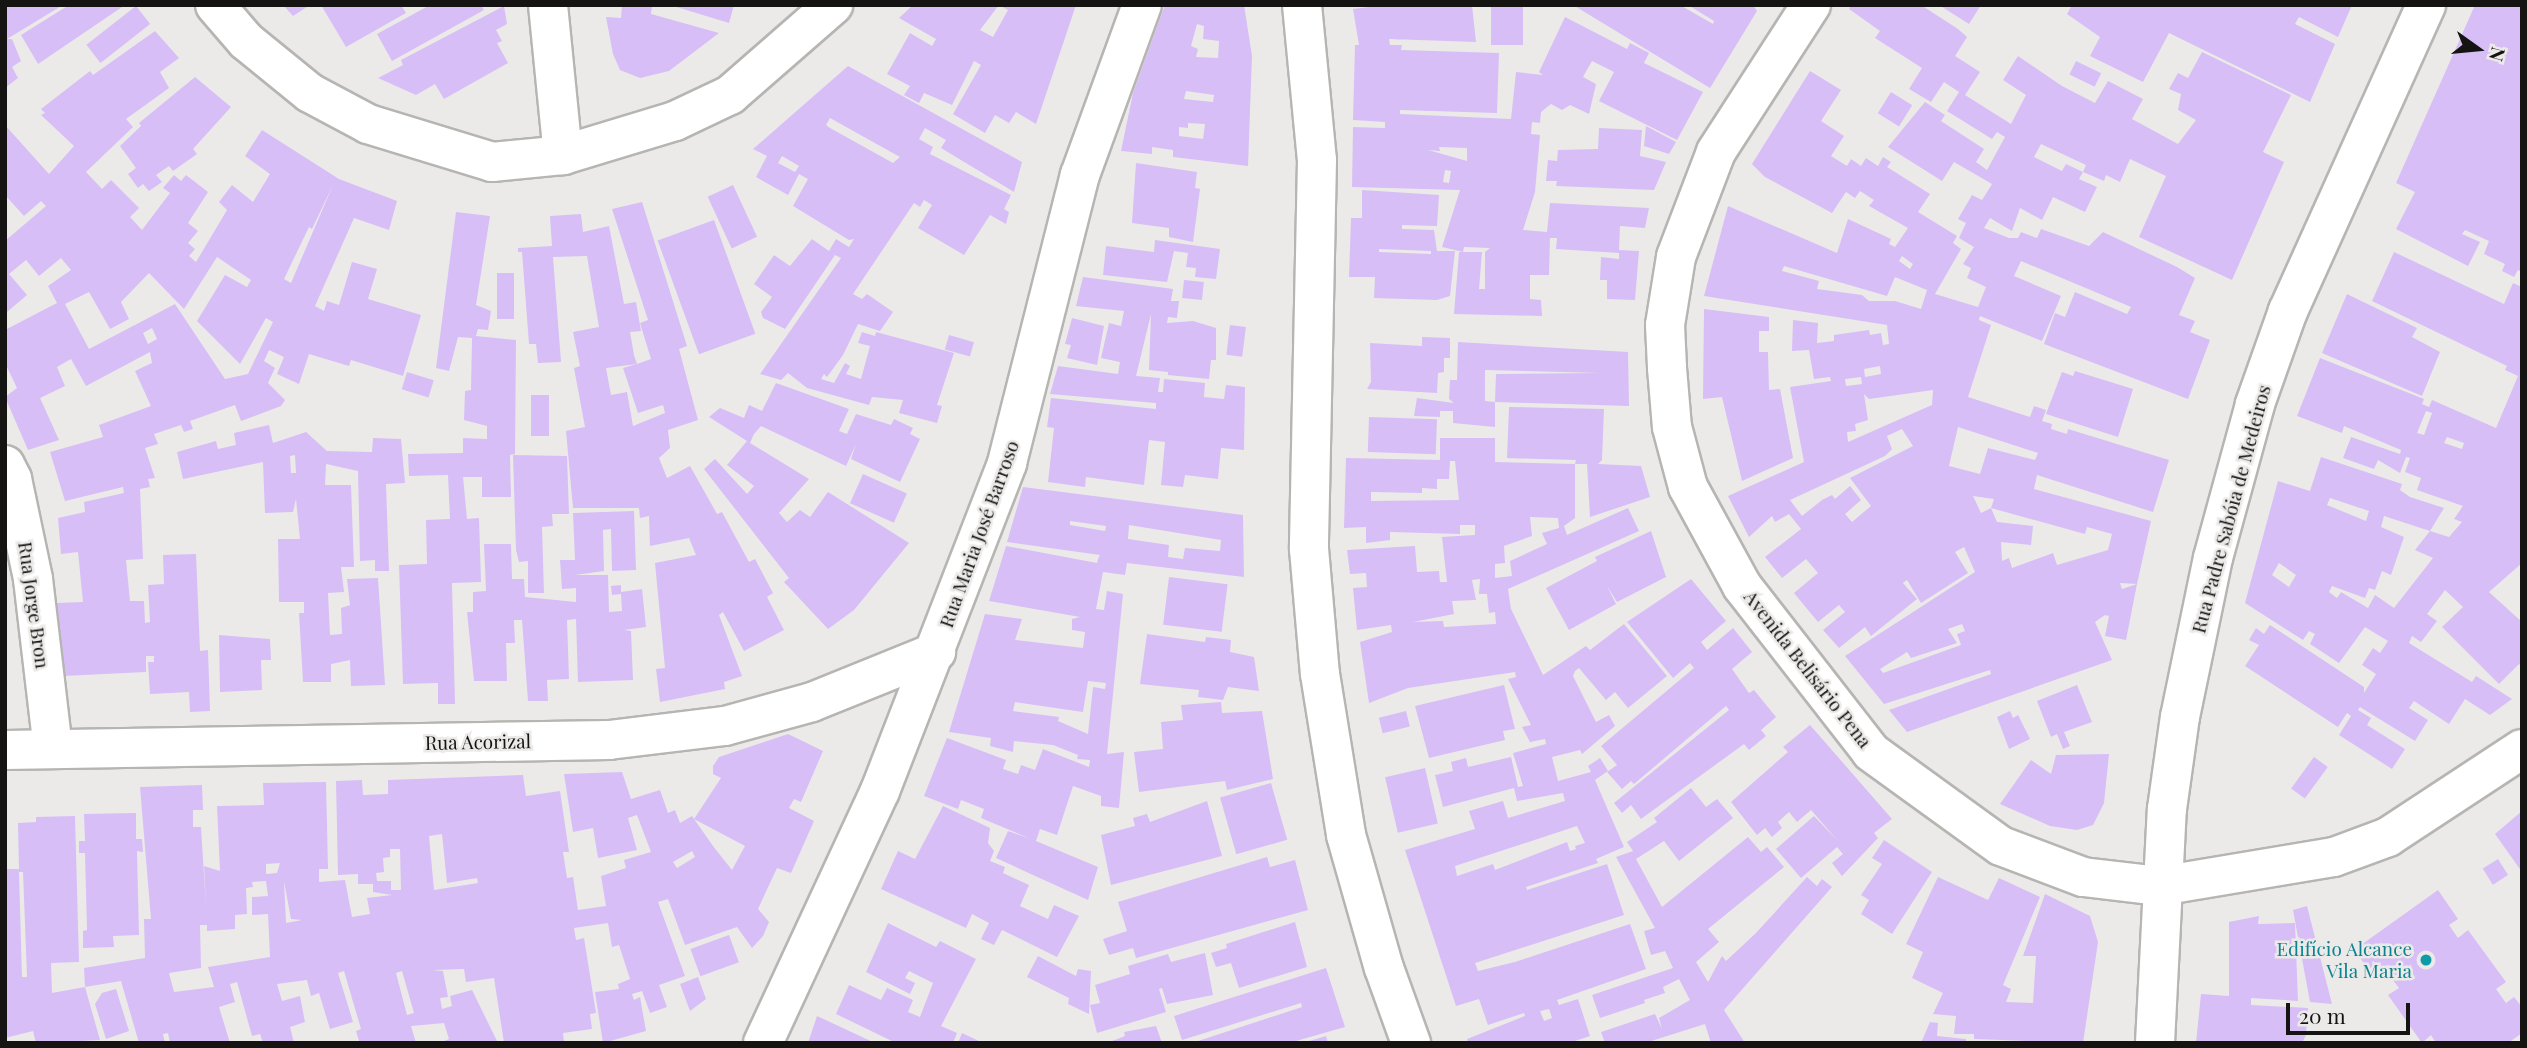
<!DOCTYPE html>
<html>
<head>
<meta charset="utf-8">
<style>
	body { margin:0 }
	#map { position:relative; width:2527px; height:1048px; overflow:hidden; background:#eceae8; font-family:"Playfair Display",serif }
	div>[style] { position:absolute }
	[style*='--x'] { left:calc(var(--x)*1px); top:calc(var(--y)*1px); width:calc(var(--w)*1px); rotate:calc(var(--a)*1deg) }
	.building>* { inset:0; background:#d7bef7; transform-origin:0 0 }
	.roads { filter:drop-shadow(2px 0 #b6b5b2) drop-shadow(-2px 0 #b6b5b2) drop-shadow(0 2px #b6b5b2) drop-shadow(0 -2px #b6b5b2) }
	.minor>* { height:38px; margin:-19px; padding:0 19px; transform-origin:19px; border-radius:19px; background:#fff }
	.tertiary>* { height:38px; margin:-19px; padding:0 19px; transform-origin:19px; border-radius:19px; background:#fff }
	.dots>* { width:19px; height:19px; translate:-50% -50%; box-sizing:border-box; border:4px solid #eceae8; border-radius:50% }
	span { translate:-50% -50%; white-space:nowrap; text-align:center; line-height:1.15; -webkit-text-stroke:5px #eceae8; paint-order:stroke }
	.street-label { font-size:19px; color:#151413 }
	.culture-label { font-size:19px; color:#0d838f }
	.right { translate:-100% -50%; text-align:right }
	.frame { position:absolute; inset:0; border:7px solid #151413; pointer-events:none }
	.north { position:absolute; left:2443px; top:14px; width:70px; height:70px; -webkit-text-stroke:5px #eceae8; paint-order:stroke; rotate:105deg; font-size:19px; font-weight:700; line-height:28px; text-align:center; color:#151413 }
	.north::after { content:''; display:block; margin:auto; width:24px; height:32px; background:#151413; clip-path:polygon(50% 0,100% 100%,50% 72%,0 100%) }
	.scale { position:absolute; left:2286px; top:1003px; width:124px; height:32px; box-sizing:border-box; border:4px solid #151413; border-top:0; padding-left:9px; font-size:21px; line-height:24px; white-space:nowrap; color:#151413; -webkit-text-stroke:5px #eceae8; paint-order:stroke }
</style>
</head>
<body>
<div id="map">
	<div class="building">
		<div style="clip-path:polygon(5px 5px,63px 5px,7px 39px,12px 39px,21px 61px,12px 67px,18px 78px,5px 88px)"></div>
		<div style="clip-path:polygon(69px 5px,125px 5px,38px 64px,21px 35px)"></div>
		<div style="clip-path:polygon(283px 5px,310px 5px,293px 16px)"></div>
		<div style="clip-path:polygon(321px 5px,401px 5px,406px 13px,346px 47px)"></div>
		<div style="clip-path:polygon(430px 5px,481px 5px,484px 10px,392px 61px,377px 34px)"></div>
		<div style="clip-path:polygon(622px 5px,652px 5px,651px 14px,719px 33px,669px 71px,640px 78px,620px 70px,613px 54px,606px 17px,621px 18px)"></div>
		<div style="clip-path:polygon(670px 5px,734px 5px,729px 23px)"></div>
		<div style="clip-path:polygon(evenodd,913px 5px,1076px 5px,1036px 124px,1016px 112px,1009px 123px,995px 115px,985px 133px,953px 114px,981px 65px,974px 61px,952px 105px,924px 93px,919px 103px,904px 95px,910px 86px,887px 74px,910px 33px,932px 46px,936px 39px,899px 18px,913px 5px,999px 5px,1008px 10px,993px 37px,980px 30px,999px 5px)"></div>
		<div style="clip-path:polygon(evenodd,1165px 5px,1244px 5px,1252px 56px,1248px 166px,1173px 157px,1173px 150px,1152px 147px,1152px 154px,1121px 151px,1133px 93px,1165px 5px,1197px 24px,1204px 26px,1203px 39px,1219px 41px,1218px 58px,1196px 57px,1198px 49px,1191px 46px,1197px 24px,1165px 5px,1186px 91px,1214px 95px,1213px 102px,1184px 99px,1186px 91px,1165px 5px,1188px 123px,1205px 124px,1203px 139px,1179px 136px,1179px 127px,1188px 128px,1188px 123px)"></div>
		<div style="clip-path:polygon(evenodd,1385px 5px,1472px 5px,1476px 42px,1389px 39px,1390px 45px,1402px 45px,1401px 50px,1499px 53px,1497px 113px,1400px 110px,1400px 114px,1511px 119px,1516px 72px,1543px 75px,1539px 72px,1565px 17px,1627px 49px,1630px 43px,1649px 53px,1644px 63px,1703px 92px,1677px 140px,1599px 101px,1614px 72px,1592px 61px,1583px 77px,1596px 84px,1589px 114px,1570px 105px,1562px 110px,1551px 104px,1541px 112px,1540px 123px,1532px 122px,1531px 134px,1540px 135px,1535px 192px,1523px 230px,1547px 232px,1550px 203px,1649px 208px,1645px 228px,1620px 226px,1619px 250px,1639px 251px,1635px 300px,1607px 299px,1607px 280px,1600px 280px,1601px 257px,1619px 259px,1619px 253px,1556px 249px,1557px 238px,1550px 238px,1549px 275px,1530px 275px,1530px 299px,1541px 300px,1542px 316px,1454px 314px,1459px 252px,1482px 252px,1479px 289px,1485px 289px,1485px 252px,1490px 248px,1464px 247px,1463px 252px,1442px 247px,1460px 190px,1352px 187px,1353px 127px,1385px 128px,1385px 122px,1353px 120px,1355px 45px,1359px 45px,1353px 9px,1385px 5px,1439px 147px,1467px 148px,1467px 161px,1428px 150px,1440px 151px,1439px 147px,1385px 5px,1445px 170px,1451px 171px,1449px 183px,1443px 182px,1445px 170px)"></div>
		<div style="left:1491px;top:5px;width:32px;height:40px"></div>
		<div style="clip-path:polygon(1573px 5px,1680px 5px,1713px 24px,1714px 21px,1688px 5px,1753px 5px,1757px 11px,1710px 88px)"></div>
		<div style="clip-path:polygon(evenodd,1851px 5px,1921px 5px,1958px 29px,1967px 37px,1955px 56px,1980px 72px,1965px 95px,2011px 124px,2026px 95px,2003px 80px,2018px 56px,2062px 86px,2095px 103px,2108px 81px,2143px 99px,2132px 119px,2178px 144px,2196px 120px,2178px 110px,2181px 94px,2169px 89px,2178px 73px,2188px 78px,2202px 52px,2291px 95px,2263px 152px,2284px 162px,2232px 280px,2139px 237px,2166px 176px,2130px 159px,2120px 182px,2106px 175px,2104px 181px,2083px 172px,2079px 179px,2097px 187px,2085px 212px,2053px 197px,2042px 220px,2020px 208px,2012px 231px,1990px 218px,1984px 228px,2009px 238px,2018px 238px,2021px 232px,2037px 238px,2041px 229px,2089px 246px,2103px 232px,2177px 267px,2195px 278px,2179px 315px,2195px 321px,2190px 332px,2210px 340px,2188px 399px,2044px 344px,2055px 313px,2065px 317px,2075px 292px,2127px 314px,2131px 307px,2021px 261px,2014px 276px,2061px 296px,2042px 341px,1980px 316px,1979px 320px,1991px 325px,1968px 397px,2030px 417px,2034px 406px,2046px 410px,2042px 421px,2052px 424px,2051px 429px,2067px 434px,2068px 429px,2169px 460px,2153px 512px,2037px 475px,2034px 489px,2151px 521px,2137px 584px,2120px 583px,2122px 589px,2137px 584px,2126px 640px,2105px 636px,2109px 616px,2105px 615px,2095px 622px,2112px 660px,1907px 732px,1889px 710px,1991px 674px,1990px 670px,1884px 704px,1845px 656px,1975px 572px,1964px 547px,1955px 552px,1968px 573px,1921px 603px,1907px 580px,1903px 583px,1917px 599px,1871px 636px,1865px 627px,1839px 648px,1823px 630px,1845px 612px,1839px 605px,1818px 622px,1794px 593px,1818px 573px,1806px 559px,1782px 578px,1765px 557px,1801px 529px,1789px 514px,1775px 522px,1772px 516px,1749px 537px,1728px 496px,1804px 462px,1790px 387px,1831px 381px,1830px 377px,1814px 379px,1809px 350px,1792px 351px,1793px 320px,1818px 323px,1817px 343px,1834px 341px,1834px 335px,1869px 330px,1870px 335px,1881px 333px,1883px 345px,1889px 344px,1887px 325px,1704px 296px,1728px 206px,1837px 253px,1848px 219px,1891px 239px,1889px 244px,1895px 247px,1908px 228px,1869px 206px,1874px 200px,1860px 191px,1855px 198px,1846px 192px,1832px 213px,1765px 177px,1752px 164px,1810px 71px,1841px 90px,1821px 121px,1844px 136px,1831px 156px,1847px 166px,1851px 159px,1861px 166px,1866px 158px,1878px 166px,1883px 157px,1891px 162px,1887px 167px,1930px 194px,1918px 212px,1957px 236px,1953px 243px,1961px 249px,1935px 294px,1978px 307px,1986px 287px,1967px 278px,1971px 268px,1963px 264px,1974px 247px,1959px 238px,1966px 223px,1958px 219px,1972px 195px,1982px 200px,1992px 184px,1954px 162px,1942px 181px,1888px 147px,1925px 102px,1945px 115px,1941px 121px,1984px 149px,1976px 162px,1987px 170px,2005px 137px,1997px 132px,1992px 139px,1947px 111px,1959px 92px,1944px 82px,1931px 102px,1909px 89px,1922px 68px,1875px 38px,1880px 31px,1849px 9px,1851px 5px,2041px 144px,2086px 165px,2083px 172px,2066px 164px,2062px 171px,2034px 157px,2041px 144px,1851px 5px,1902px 256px,1913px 264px,1910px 269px,1899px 261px,1902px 256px,1851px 5px,1784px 266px,1887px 296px,1895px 277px,1927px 290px,1921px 309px,1895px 301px,1869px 301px,1862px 295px,1817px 289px,1819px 281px,1782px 271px,1784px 266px,1851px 5px,1880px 366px,1881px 374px,1865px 377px,1864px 369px,1880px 366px,1851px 5px,1861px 377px,1862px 384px,1846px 386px,1845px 379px,1861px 377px,1851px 5px,1933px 390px,1932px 405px,1848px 442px,1847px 432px,1856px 431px,1855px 424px,1868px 420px,1864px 394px,1869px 399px,1933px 390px,1851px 5px,1958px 427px,2038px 453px,2035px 460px,1988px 448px,1980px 474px,1949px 466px,1958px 427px,1851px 5px,1902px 429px,1913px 446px,1850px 478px,1871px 506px,1852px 522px,1845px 514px,1861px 500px,1850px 486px,1835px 499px,1832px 495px,1822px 500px,1802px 516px,1790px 500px,1885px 456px,1892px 449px,1887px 436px,1902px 429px,1851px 5px,1973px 496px,1994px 499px,1991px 508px,1981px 513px,1973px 496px,1851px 5px,1991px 508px,2085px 534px,2087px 527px,2112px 534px,2108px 550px,2057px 565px,2053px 553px,2012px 568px,2009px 558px,2002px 561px,2001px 542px,2031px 545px,2033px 526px,1997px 522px,1991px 508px,1851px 5px,1962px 624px,1965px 631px,1957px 634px,1961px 645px,1883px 673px,1880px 669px,1907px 652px,1911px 658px,1957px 643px,1948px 629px,1962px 624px)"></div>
		<div style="clip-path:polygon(1939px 5px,1981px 5px,1969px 24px)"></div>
		<div style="clip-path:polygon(2072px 5px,2352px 5px,2338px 37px,2299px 17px,2295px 24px,2335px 44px,2310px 102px,2169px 33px,2143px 82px,2090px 56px,2100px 37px,2067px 14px)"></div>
		<div style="clip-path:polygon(2475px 5px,2522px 5px,2522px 272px,2518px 270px,2514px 277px,2502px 271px,2505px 264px,2484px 254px,2489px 241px,2465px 230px,2462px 234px,2480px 242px,2468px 266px,2396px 229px,2415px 192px,2396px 183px)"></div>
		<div style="left:136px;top:6px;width:23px;height:63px;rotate:52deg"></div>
		<div style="clip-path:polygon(504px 6px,507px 24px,496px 30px,502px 41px,497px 43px,508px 63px,444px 99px,435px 84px,416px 95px,378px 78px,403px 65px,401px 60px)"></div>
		<div style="clip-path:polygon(evenodd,155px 31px,179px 58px,160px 72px,169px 88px,126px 119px,133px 127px,86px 172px,102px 189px,111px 180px,139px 208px,130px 217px,142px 230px,170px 193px,163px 188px,174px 175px,181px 181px,186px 175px,208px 192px,188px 223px,198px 231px,188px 243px,195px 249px,189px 256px,196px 262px,227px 210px,219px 202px,232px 185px,253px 202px,270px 174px,245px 156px,262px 130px,339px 179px,397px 201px,389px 230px,354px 218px,315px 306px,324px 311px,327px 301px,339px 305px,352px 262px,377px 269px,368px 299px,421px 315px,403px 376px,351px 360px,349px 366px,309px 354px,299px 384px,277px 374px,284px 357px,269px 350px,264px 361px,275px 368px,268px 383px,285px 400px,281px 406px,241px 421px,235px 405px,190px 421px,193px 429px,184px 432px,181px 425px,154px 434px,158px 444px,145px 448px,155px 478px,148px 479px,150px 487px,140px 489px,143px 559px,126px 560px,130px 601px,144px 601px,145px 623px,150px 622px,148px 585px,164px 584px,163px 555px,196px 554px,200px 651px,208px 650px,210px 711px,190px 712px,189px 692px,150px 694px,148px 662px,154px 662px,154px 656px,146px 656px,146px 672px,63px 676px,57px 603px,83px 602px,78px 552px,61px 554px,58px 518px,85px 512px,84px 502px,124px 493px,123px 487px,65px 501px,50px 452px,103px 437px,99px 425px,151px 406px,135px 371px,152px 363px,150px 352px,86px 386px,71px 359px,57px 367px,65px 386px,40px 398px,59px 440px,28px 450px,5px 397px,17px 388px,5px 363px,5px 330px,57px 303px,48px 286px,71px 270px,61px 258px,39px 276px,26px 260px,9px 274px,27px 295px,7px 312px,5px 309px,5px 241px,46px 206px,41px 201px,24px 216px,5px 195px,5px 125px,49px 174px,74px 146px,41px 115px,45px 113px,41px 109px,90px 71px,93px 75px,155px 31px,333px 185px,291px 283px,284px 279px,309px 227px,312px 229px,333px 185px,155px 31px,217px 257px,251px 280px,247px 287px,225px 275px,197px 321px,240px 364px,266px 318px,273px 322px,248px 374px,225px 379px,175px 304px,89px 349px,65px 304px,89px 292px,110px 329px,129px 319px,121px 302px,149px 273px,184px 309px,217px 257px,155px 31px,152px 328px,157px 339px,148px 344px,143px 333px,152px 328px)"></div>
		<div style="left:2076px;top:61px;width:28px;height:15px;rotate:26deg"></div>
		<div style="clip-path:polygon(evenodd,848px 66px,1022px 162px,1014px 192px,941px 148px,946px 140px,925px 128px,919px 139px,933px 147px,930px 154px,1011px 195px,1004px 209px,1009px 212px,1006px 224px,990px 215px,964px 255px,918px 228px,932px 205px,924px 200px,920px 207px,914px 203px,853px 294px,862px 299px,867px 294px,893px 312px,880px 331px,858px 324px,843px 355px,827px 377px,824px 374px,821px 379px,834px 383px,845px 363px,850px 366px,846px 374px,861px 379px,870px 346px,858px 343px,862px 332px,875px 336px,876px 332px,954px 353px,937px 405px,942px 406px,937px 423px,899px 413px,903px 400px,872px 397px,869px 405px,807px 388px,788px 373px,781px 380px,760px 374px,841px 258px,835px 255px,785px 329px,763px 318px,761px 312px,772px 297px,754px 284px,774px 255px,790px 266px,812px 239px,829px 251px,836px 239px,849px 247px,854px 239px,849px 240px,793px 206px,808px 179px,799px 174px,788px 195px,756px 177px,767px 156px,753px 149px,848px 66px,830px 118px,900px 157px,893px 163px,830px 128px,826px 125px,830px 118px,848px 66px,782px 156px,799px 166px,795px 172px,778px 163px,782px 156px)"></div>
		<div style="clip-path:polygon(195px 77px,231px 107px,193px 149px,197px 154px,173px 171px,169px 166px,156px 175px,162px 182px,149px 191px,143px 184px,138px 188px,128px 174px,136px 168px,120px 146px,141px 126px,139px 123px)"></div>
		<div style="left:1891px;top:92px;width:25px;height:25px;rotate:32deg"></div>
		<div style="clip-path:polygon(1646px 126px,1676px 142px,1669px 154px,1644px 146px)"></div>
		<div style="clip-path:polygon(1599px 128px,1642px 130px,1640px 156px,1666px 162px,1654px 190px,1556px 186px,1557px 181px,1546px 181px,1548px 160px,1557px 161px,1558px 150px,1598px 149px)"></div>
		<div style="clip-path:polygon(1136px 163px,1197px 172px,1195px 188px,1200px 189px,1193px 242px,1169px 237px,1169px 228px,1132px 223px)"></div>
		<div style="left:733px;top:185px;width:57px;height:28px;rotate:65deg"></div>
		<div style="clip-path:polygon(evenodd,1362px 190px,1439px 195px,1437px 226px,1402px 225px,1402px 229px,1434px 230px,1437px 251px,1455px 251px,1450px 296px,1437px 300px,1374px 298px,1375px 277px,1349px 277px,1351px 218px,1362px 218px,1362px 190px,1379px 249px,1431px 251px,1431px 254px,1379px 252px,1379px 249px)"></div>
		<div style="clip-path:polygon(evenodd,642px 202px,687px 346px,679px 349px,698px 420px,668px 430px,670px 448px,659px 458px,667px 478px,690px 466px,717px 514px,722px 512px,749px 562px,755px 559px,773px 593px,767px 597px,784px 630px,744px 651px,723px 612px,719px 615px,742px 676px,724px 682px,725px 689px,660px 702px,656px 669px,665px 668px,655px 563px,696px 555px,689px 538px,650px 546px,649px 516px,640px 518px,639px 508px,573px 508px,566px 431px,585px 427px,574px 368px,580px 366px,573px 332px,599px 327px,587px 256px,553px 257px,561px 362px,538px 363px,536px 344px,529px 344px,522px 252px,518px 252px,518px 248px,552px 246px,550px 216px,581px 214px,583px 232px,609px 226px,624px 304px,636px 302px,641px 331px,630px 332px,634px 355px,637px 364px,651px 359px,640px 323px,648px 320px,612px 209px,642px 202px,637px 364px,623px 368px,638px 413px,663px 405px,665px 413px,633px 426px,627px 392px,611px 395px,606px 368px,637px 364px)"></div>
		<div style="clip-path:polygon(456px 212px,490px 216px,476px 305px,491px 311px,488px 330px,478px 329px,476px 336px,516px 340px,515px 454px,510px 455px,511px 497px,482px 497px,482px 477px,463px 477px,467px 519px,479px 518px,481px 582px,452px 583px,455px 704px,438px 704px,438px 683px,403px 684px,399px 565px,427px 564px,426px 520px,450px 519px,448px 475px,409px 476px,408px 454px,463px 453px,463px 438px,487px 439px,487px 426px,464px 420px,465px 391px,471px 390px,472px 338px,458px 337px,449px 371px,436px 368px)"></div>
		<div style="left:714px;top:220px;width:121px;height:60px;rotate:70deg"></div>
		<div style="clip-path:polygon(1155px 240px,1220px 249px,1216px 279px,1195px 277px,1196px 268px,1186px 267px,1188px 253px,1174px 251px,1167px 282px,1103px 275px,1106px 246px,1154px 252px)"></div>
		<div style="clip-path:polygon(evenodd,2394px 252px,2504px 304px,2513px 283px,2522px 287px,2522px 563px,2489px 592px,2522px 622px,2522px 667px,2519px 664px,2499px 684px,2442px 627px,2463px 607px,2445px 590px,2427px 614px,2437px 621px,2421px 642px,2412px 636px,2409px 643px,2472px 682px,2476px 676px,2512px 699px,2490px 715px,2465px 699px,2449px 724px,2414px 701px,2409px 708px,2428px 720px,2415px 741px,2360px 707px,2358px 710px,2371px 718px,2367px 725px,2405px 749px,2392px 769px,2339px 735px,2351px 716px,2347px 713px,2338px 727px,2245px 666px,2259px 645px,2249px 640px,2256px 628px,2264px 634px,2270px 625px,2364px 687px,2364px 693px,2376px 674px,2362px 665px,2373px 648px,2380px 653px,2388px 641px,2365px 627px,2339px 663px,2310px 644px,2315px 634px,2309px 631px,2303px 640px,2245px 603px,2278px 481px,2310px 491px,2321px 457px,2402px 484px,2400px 490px,2410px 497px,2444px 508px,2430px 531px,2449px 537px,2462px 522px,2454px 519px,2463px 506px,2417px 490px,2421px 478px,2405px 472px,2410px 458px,2406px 457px,2400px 473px,2378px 460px,2374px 469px,2343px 458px,2351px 437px,2400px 454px,2401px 450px,2344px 426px,2342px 433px,2297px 416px,2320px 358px,2424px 399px,2422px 404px,2429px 407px,2432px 400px,2496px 428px,2518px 376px,2505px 370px,2507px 366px,2372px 301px,2394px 252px,2426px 411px,2432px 413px,2424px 435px,2417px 433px,2426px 411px,2394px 252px,2447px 437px,2464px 443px,2462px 449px,2444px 443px,2447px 437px,2394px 252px,2330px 498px,2369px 511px,2366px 521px,2327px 505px,2330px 498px,2394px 252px,2384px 516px,2430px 531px,2415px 550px,2433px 558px,2394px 608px,2375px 595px,2368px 608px,2341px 592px,2337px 598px,2329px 592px,2332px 586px,2365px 598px,2369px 588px,2375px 590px,2382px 571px,2391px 575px,2404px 537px,2381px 527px,2384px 516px,2394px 252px,2279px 563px,2296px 575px,2289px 587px,2272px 575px,2279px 563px)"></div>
		<div style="left:497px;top:273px;width:17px;height:46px"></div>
		<div style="clip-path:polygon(1083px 277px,1173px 289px,1171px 301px,1179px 301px,1177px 318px,1168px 317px,1167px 323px,1193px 321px,1216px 328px,1216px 360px,1211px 360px,1209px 379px,1168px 375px,1168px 372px,1149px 370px,1151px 314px,1136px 376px,1160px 378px,1158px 392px,1163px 392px,1164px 379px,1205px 383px,1204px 397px,1224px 399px,1226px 385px,1245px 387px,1244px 450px,1221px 448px,1218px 479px,1185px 475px,1183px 487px,1161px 485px,1165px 442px,1149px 440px,1144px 485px,1086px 477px,1085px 487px,1048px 482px,1054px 428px,1047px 427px,1051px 398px,1156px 409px,1156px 403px,1050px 394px,1058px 366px,1118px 374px,1120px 362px,1101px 358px,1109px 323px,1121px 326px,1124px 311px,1076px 306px)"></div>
		<div style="left:1184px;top:280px;width:20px;height:18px;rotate:6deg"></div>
		<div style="clip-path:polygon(2347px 294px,2417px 328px,2412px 337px,2440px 352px,2422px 396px,2322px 353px)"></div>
		<div style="clip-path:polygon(1704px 309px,1769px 317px,1769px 331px,1759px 331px,1759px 352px,1768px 352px,1769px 390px,1780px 389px,1793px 458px,1742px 481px,1722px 397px,1703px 399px)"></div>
		<div style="clip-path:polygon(1072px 318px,1104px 326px,1097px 365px,1067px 358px,1071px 345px,1065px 344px)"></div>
		<div style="left:1230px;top:325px;width:16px;height:30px;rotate:7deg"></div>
		<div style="left:949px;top:335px;width:26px;height:15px;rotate:16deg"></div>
		<div style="clip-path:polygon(1422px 337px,1450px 338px,1450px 358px,1444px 358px,1444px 372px,1438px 373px,1437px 393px,1367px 389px,1371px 382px,1370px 343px,1422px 346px)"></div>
		<div style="clip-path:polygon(evenodd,1458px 342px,1628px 352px,1629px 406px,1495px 402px,1495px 427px,1453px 423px,1453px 411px,1440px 411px,1440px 417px,1414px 416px,1417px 398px,1454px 403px,1449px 399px,1450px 380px,1457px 380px,1458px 342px,1485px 370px,1600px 373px,1496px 374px,1495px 402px,1485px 401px,1485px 370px)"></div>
		<div style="clip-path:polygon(2075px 371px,2133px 389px,2118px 437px,2046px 414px,2062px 372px,2073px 376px)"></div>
		<div style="left:407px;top:372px;width:28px;height:18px;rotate:17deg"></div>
		<div style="clip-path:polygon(776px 383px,849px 409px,839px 431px,847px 434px,856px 414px,891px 425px,894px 419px,913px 428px,910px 434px,920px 439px,900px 482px,851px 459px,856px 444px,846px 466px,761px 426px,754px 434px,750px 443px,809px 479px,779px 513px,787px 522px,800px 510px,810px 517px,828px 492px,909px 543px,854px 610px,828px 629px,784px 582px,789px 578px,704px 469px,715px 459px,747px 494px,754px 486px,727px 465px,747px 441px,709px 417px,720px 408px,744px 418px,749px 405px,762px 411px)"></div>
		<div style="left:531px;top:395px;width:18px;height:41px"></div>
		<div style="clip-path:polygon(evenodd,1509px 407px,1604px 409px,1602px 460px,1598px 464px,1641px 466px,1650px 497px,1590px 517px,1587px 464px,1575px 464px,1575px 518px,1564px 526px,1567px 535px,1628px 508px,1639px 531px,1508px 589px,1511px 609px,1543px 675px,1586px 646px,1590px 650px,1624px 624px,1667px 676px,1628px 708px,1615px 692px,1606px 700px,1579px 668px,1575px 671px,1573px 676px,1596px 722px,1609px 715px,1615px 726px,1582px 754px,1580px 750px,1552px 757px,1558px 781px,1591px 772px,1588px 766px,1600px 758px,1608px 771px,1595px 780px,1624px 847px,1596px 859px,1598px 863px,1526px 887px,1527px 890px,1607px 864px,1624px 915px,1475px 963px,1478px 971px,1515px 962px,1630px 924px,1646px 969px,1557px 1000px,1559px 1005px,1578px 999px,1590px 1036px,1569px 1043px,1468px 1043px,1467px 1039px,1525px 1016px,1524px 1013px,1488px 1025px,1479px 999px,1456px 1006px,1405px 850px,1475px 829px,1469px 811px,1503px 801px,1508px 818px,1565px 801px,1563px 793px,1517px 801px,1514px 788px,1443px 807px,1435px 775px,1453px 771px,1451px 762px,1466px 758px,1468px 767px,1511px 757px,1518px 787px,1523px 786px,1513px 753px,1546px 744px,1545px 739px,1530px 742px,1522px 727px,1531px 725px,1508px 679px,1516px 677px,1515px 672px,1408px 688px,1369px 703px,1360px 642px,1392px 632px,1391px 625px,1357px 630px,1353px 588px,1367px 587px,1366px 573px,1350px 574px,1347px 550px,1415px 546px,1417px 572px,1439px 571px,1440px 582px,1447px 582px,1442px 537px,1475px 535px,1475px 525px,1460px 525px,1460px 534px,1390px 532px,1390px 540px,1366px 543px,1366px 527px,1344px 528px,1346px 458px,1440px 460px,1440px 438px,1495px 438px,1495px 462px,1575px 464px,1576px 460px,1507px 458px,1509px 407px,1450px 461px,1455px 461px,1459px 500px,1371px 501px,1371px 492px,1422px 493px,1422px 488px,1437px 489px,1437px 479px,1449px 479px,1450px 461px,1509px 407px,1530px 517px,1558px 518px,1559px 528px,1542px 533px,1547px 544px,1510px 561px,1512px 576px,1495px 578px,1495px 564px,1505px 563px,1504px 546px,1532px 536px,1530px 517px,1509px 407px,1480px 579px,1479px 594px,1487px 594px,1489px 613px,1495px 612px,1496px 624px,1444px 627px,1443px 621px,1413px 622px,1454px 614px,1452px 601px,1476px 600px,1472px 580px,1480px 579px,1509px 407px,1577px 826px,1585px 843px,1575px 846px,1576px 849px,1570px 851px,1567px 842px,1495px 870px,1493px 864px,1457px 876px,1455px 866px,1577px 826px,1509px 407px,1549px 1009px,1552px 1018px,1544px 1021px,1540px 1011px,1549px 1009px)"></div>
		<div style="left:1369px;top:417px;width:68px;height:35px;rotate:2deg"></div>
		<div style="clip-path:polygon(evenodd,269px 425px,273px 443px,306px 432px,327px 451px,372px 452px,373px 438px,401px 439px,405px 483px,386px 484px,389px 571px,375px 571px,375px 560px,360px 561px,358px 471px,326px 464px,325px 485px,351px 485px,354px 567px,341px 567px,344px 592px,328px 593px,330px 635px,342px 634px,341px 608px,350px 605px,347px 579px,378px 578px,385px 685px,351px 686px,350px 660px,331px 664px,331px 682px,303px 682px,299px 613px,304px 613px,304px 602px,279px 602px,278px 539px,300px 539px,296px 499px,293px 512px,265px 513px,263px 462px,183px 479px,177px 452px,216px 441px,218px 449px,236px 445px,234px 433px,269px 425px,295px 455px,296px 473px,291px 473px,290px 456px,295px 455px)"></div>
		<div style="clip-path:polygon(513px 455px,567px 456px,569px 514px,552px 514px,553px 526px,542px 527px,544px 593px,528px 593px,528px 561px,519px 562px,516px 550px)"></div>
		<div style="left:863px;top:474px;width:48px;height:32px;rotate:24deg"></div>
		<div style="clip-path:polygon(evenodd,1023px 487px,1243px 515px,1244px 577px,1127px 563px,1125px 575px,1103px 572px,1096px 609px,1104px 610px,1107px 591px,1123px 594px,1107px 754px,1124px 752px,1119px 808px,1101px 806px,1101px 796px,1073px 786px,1057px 835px,1040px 829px,1036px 841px,1098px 867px,1088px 900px,996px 858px,1008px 831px,1031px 839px,981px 818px,984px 809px,961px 800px,958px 809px,924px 796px,947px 738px,1006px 760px,1003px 769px,1018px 774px,1021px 765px,1035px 770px,1043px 749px,1089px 767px,1090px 760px,1077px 759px,1078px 755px,1053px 745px,1014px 741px,1013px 752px,990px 746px,991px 738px,949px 732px,985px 614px,1022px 619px,1015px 640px,1083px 648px,1085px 632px,1072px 630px,1072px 619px,1080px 617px,989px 601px,1006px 546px,1097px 563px,1098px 559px,1100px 555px,1007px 542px,1023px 487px,1070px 521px,1106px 526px,1105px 531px,1070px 525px,1070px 521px,1023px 487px,1129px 525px,1221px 540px,1220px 551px,1185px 548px,1183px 559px,1168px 557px,1169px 545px,1128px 539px,1129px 525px,1023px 487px,1088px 681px,1106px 683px,1105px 689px,1093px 687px,1088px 734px,1058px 721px,1059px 717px,1013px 711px,1015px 702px,1083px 712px,1088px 681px)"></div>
		<div style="clip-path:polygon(634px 511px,636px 570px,612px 571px,611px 529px,603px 530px,604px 571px,575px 575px,608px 575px,609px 612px,622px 611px,621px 594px,612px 595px,611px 586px,621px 585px,621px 592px,642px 589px,646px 627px,624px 630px,631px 631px,633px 680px,578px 682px,576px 619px,567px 620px,569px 679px,547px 680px,548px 701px,528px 701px,522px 620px,514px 620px,515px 643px,506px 643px,507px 681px,474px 681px,467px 612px,473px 612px,473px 592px,486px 591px,484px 544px,511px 544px,512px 579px,524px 579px,525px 597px,576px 602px,576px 588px,562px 589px,560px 560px,575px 560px,573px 513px)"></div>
		<div style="clip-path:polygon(1651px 531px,1666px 577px,1617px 602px,1607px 586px,1616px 604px,1569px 630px,1546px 588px,1597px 561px,1595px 557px)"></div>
		<div style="left:1169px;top:577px;width:59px;height:48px;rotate:7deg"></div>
		<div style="clip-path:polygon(1691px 579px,1726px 621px,1701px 642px,1707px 650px,1733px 628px,1752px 652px,1732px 669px,1749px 693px,1754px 690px,1776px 717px,1761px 730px,1766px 736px,1749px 750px,1744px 744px,1641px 819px,1631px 805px,1622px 813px,1614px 803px,1729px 710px,1726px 706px,1634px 784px,1631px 781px,1622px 789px,1607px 772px,1617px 765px,1601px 746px,1694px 668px,1690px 663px,1673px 678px,1627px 622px)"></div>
		<div style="clip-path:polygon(1147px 634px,1205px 642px,1206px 637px,1231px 640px,1230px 652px,1254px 657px,1259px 691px,1228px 687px,1223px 700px,1198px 697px,1199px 690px,1140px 684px)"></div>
		<div style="clip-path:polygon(219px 635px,270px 639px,271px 660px,261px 660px,262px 690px,220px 692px)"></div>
		<div style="clip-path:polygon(1504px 685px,1515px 729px,1503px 731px,1505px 740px,1429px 758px,1415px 706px)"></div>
		<div style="clip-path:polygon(2077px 685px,2092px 722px,2064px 732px,2070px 746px,2063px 749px,2057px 734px,2051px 737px,2037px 701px)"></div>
		<div style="clip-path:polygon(1221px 702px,1222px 713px,1262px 711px,1273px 779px,1227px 790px,1225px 781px,1139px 792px,1134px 752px,1163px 749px,1161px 722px,1183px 720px,1181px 705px)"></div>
		<div style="left:1406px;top:711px;width:16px;height:28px;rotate:76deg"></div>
		<div style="clip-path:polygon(2010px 711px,2013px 718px,2018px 715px,2030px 739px,2009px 749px,1997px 717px)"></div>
		<div style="clip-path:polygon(1810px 725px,1892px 819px,1874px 833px,1878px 838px,1842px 876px,1832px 863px,1843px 854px,1837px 847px,1801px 878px,1776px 849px,1814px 816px,1838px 841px,1811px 810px,1797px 822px,1789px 812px,1778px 822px,1782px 828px,1772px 837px,1765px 828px,1757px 835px,1731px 802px,1788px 752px,1783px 747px)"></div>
		<div style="clip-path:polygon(evenodd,788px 734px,823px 751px,801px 802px,794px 799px,789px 808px,814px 821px,791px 873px,777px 868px,758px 909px,769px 922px,763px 936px,752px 948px,737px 927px,685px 945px,668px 899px,658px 902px,685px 976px,659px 985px,667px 1007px,650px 1013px,642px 991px,632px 994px,634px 1000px,640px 997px,646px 1031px,603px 1043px,595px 992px,619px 989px,618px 984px,630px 979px,619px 945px,612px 947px,608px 923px,574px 928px,576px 940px,584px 938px,596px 1013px,590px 1014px,592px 1029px,563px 1033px,564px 1043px,504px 1043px,494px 978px,466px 982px,464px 969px,432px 970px,443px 971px,448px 997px,440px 998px,442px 1009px,452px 1006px,450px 996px,472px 990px,498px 1043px,440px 1043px,449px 1039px,444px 1023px,411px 1026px,416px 1043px,359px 1041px,356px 1031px,361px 1029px,344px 971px,338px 973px,353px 1022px,330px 1029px,319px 993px,311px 996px,307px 980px,277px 984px,282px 1001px,300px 996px,305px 1022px,290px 1027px,294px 1043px,263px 1043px,260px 1034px,252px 1036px,237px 982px,230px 984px,235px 1002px,219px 1007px,230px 1043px,170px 1043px,168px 1033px,163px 1034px,165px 1043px,139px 1043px,121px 981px,85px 987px,84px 968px,145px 958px,144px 919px,151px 919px,140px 787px,202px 785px,203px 810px,193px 810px,193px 827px,201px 827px,206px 907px,204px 866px,220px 871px,217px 806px,264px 805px,263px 783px,326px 782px,328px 869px,319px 869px,319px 882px,345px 880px,352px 917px,370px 914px,367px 898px,392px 895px,373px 892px,373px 884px,358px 884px,358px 874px,338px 875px,336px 781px,362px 780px,363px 795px,388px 794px,388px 780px,523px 775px,526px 796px,560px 791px,569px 852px,563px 852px,567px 878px,573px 877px,578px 910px,606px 906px,601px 876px,626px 868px,624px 860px,651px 852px,637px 815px,628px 818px,637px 850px,598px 858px,593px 828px,573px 832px,564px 774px,622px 772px,631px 799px,660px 790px,668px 813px,675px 810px,680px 823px,692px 816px,713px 846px,732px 870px,745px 846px,694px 819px,721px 778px,713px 774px,713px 766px,719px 757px,788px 734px,442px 834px,447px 883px,477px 878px,478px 883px,434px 890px,429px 836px,442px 834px,788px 734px,390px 849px,400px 849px,401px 890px,391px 890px,391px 881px,377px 881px,376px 873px,384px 872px,383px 858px,390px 857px,390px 849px,788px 734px,692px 851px,695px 857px,677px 868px,673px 862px,692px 851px,788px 734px,280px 863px,277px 873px,266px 874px,266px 864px,280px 863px,788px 734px,266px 881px,268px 896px,252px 897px,252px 915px,268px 914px,270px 957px,208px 967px,214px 987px,174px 992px,169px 973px,201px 968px,200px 925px,207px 925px,207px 931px,235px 929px,235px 915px,247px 914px,246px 888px,253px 887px,252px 882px,266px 881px,788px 734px,284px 881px,291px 919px,302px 920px,286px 923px,284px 881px,788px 734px,402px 971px,414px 1013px,407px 1015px,396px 973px,402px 971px)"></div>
		<div style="clip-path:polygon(2109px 754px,2104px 803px,2093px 825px,2077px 830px,2050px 826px,2000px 804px,2031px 760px,2051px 774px,2056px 755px)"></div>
		<div style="left:2314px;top:757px;width:17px;height:39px;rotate:36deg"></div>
		<div style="left:1425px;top:768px;width:57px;height:41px;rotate:77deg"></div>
		<div style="left:1271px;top:783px;width:59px;height:53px;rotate:74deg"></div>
		<div style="clip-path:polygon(1691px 788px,1706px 807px,1717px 799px,1733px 818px,1679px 861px,1664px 841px,1636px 859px,1662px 907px,1748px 837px,1761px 852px,1767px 847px,1784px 867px,1708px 929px,1719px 942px,1696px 962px,1708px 982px,1722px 956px,1726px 961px,1756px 933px,1807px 877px,1817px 886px,1822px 879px,1832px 887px,1724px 1010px,1745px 1043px,1711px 1043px,1705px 1024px,1645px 1043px,1605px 1043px,1601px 1032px,1655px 1014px,1662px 1029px,1659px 1018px,1690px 1000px,1679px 979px,1663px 987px,1665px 993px,1644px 1000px,1645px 1003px,1600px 1018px,1592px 995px,1673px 968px,1665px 951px,1651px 955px,1644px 931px,1655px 928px,1616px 857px,1633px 851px,1627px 842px,1657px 822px,1654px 818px)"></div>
		<div style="clip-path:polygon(1207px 801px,1222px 856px,1111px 885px,1101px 835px,1135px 826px,1133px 818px,1147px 814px,1150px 822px)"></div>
		<div style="clip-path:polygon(943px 806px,990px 828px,988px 843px,994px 851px,990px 861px,1005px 867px,1003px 873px,1029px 885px,1020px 906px,1048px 919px,1054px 905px,1079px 916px,1057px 957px,1002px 930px,994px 945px,981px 939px,989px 923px,972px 914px,966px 928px,881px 889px,898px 851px,915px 859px)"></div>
		<div style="clip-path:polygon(2522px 811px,2522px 872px,2495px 834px)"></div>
		<div style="clip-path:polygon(136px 813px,136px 839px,142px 839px,143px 852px,137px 851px,139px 935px,113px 936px,114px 947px,83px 948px,83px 931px,87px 930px,85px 853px,79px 853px,79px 841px,85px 841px,84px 814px)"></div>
		<div style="clip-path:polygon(evenodd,75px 816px,79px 962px,51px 963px,52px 993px,85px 987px,100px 1040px,36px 1043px,33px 1031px,5px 1038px,5px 869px,19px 869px,18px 823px,36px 822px,36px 817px,75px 816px,19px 872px,23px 872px,27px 977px,22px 977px,19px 872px)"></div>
		<div style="clip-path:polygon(1884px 840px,1932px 872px,1892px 934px,1861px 914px,1869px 900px,1861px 895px,1882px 864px,1872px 858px)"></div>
		<div style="clip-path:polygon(1267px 857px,1270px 867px,1295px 860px,1308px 910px,1136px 958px,1133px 948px,1109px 955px,1103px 939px,1127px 931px,1118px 902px)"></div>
		<div style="left:2498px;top:859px;width:19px;height:18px;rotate:58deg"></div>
		<div style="clip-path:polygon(1938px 877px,1988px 900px,1999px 878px,2040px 897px,2003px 985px,2011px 989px,2006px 1002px,2033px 1003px,2036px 956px,2023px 956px,2045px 894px,2090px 916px,2098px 942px,2083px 1043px,1974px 1039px,1974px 1034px,1954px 1034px,1956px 1016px,1933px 1014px,1943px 993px,1912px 978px,1923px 952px,1906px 944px)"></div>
		<div style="clip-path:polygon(2438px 890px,2458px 919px,2449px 925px,2458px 938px,2468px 930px,2506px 982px,2496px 989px,2506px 1003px,2514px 997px,2522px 1007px,2522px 1033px,2508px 1043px,2436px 1043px,2431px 1035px,2422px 1043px,2388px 995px,2399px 988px,2386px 971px,2376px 979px,2354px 950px)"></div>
		<div style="clip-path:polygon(2307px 906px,2332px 1004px,2310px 1002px,2293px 910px)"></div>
		<div style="clip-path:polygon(2259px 916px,2258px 924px,2295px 923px,2298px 1001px,2251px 998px,2251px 1005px,2308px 1008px,2306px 1035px,2302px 1043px,2196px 1043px,2201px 994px,2229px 996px,2229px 922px)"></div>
		<div style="clip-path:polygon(1295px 922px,1307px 967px,1239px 988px,1231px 963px,1216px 967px,1211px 953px,1227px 948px,1226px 944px)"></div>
		<div style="clip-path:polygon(888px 923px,936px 947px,940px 941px,976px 959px,941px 1026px,957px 1033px,953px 1043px,896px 1043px,836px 1014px,849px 985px,881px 1000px,887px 988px,913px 1000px,908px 1012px,920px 1017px,933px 983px,909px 971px,905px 978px,915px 983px,910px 994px,866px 972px)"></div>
		<div style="left:729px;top:935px;width:29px;height:41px;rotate:70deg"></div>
		<div style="clip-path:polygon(1205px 953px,1213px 995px,1167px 1004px,1162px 988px,1159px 989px,1166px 1012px,1097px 1033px,1090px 1005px,1100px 1003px,1095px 985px,1130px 974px,1128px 966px,1168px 954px,1171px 962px)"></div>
		<div style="clip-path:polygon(1038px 956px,1076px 976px,1078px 969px,1091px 971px,1089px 1014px,1068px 1004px,1069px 998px,1027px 977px)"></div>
		<div style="clip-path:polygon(1326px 968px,1345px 1027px,1289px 1043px,1192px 1043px,1302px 1007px,1301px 1003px,1182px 1040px,1174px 1016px)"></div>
		<div style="clip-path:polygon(698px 977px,706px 999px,690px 1011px,680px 984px)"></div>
		<div style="clip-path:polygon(116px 989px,129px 1031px,106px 1039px,95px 1004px,102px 993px)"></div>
		<div style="clip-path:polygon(817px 1016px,875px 1043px,808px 1043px)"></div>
		<div style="clip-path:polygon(1930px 1022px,1938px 1023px,1937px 1036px,1966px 1039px,1966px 1043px,1921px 1043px)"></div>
		<div style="clip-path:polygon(1156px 1026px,1162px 1043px,1107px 1043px,1125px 1036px,1124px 1032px)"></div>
		<div style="clip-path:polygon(962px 1033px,983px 1043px,958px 1043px)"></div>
		<div style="clip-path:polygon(1326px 1036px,1328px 1043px,1306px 1043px,1306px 1042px)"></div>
	</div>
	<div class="roads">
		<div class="minor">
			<div style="--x:215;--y:5;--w:48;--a:49.3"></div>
			<div style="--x:246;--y:41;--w:82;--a:39.1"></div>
			<div style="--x:310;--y:93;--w:66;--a:28.1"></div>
			<div style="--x:368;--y:124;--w:130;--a:17"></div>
			<div style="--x:492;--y:162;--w:71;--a:-5.6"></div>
			<div style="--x:563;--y:155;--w:117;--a:-16.9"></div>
			<div style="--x:675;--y:121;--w:61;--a:-25.3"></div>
			<div style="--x:730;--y:95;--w:137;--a:-41.1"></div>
			<div style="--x:548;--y:5;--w:151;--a:84.3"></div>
			<div style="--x:1302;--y:5;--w:156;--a:84.5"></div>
			<div style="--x:1317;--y:160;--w:389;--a:91.2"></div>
			<div style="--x:1309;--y:549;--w:125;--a:85"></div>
			<div style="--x:1320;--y:674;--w:163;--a:80.8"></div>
			<div style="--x:1346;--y:835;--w:138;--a:74.1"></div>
			<div style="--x:1384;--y:968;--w:80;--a:70.2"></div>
			<div style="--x:1811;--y:5;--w:175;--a:122.9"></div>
			<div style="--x:1716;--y:152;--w:112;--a:110.9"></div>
			<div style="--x:1676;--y:257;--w:69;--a:99.2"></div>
			<div style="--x:1665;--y:325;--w:43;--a:87.3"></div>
			<div style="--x:1667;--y:368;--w:59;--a:85.2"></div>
			<div style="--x:1672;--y:427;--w:62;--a:75.1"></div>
			<div style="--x:1688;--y:487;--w:113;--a:61.4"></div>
			<div style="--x:1742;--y:586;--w:210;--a:52.1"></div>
			<div style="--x:1871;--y:752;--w:160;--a:35.9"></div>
			<div style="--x:2001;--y:846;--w:88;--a:20.7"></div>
			<div style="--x:2083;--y:877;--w:78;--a:6.7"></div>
			<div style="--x:2160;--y:886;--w:176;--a:-9.5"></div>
			<div style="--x:2334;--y:857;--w:58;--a:-20.3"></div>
			<div style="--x:2388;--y:837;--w:160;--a:-33.3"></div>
			<div style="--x:5;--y:465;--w:16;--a:63"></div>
			<div style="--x:12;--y:479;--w:102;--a:78.1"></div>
			<div style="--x:33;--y:579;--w:170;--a:83.3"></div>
			<div style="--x:5;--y:750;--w:604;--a:-0.95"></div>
			<div style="--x:609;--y:740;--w:117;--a:-6.9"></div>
			<div style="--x:725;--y:726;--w:90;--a:-15.4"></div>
			<div style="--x:812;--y:702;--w:134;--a:-22"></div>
			<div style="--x:763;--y:1043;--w:278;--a:-65.1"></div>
			<div style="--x:880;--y:791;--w:352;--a:-68.8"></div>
			<div style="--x:1007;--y:463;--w:297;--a:-75.8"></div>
			<div style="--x:1080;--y:175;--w:181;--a:-70"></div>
		</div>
		<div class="tertiary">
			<div style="--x:2155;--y:1043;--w:234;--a:-87.1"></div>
			<div style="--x:2167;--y:809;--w:93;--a:-82"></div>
			<div style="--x:2180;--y:717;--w:162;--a:-78.3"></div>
			<div style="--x:2213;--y:558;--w:160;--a:-74.7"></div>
			<div style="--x:2255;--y:404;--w:99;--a:-70.5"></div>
			<div style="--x:2288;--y:311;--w:336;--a:-65.7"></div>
		</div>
	</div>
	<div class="dots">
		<div style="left:2426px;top:960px;background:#0f9aa8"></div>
	</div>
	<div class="street-label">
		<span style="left:2231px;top:509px;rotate:-75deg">Rua Padre Sabóia de Medeiros</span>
		<span style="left:979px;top:534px;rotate:-70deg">Rua Maria José Barroso</span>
		<span style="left:34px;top:605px;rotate:82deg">Rua Jorge Bron</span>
		<span style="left:1808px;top:669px;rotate:52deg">Avenida Belisário Pena</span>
		<span style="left:478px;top:742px;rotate:-1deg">Rua Acorizal</span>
	</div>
	<div class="culture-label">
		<span class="right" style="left:2412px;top:960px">Edifício Alcance<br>Vila Maria</span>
	</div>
	<div class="frame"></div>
	<div class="north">N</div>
	<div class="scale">20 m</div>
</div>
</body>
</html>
